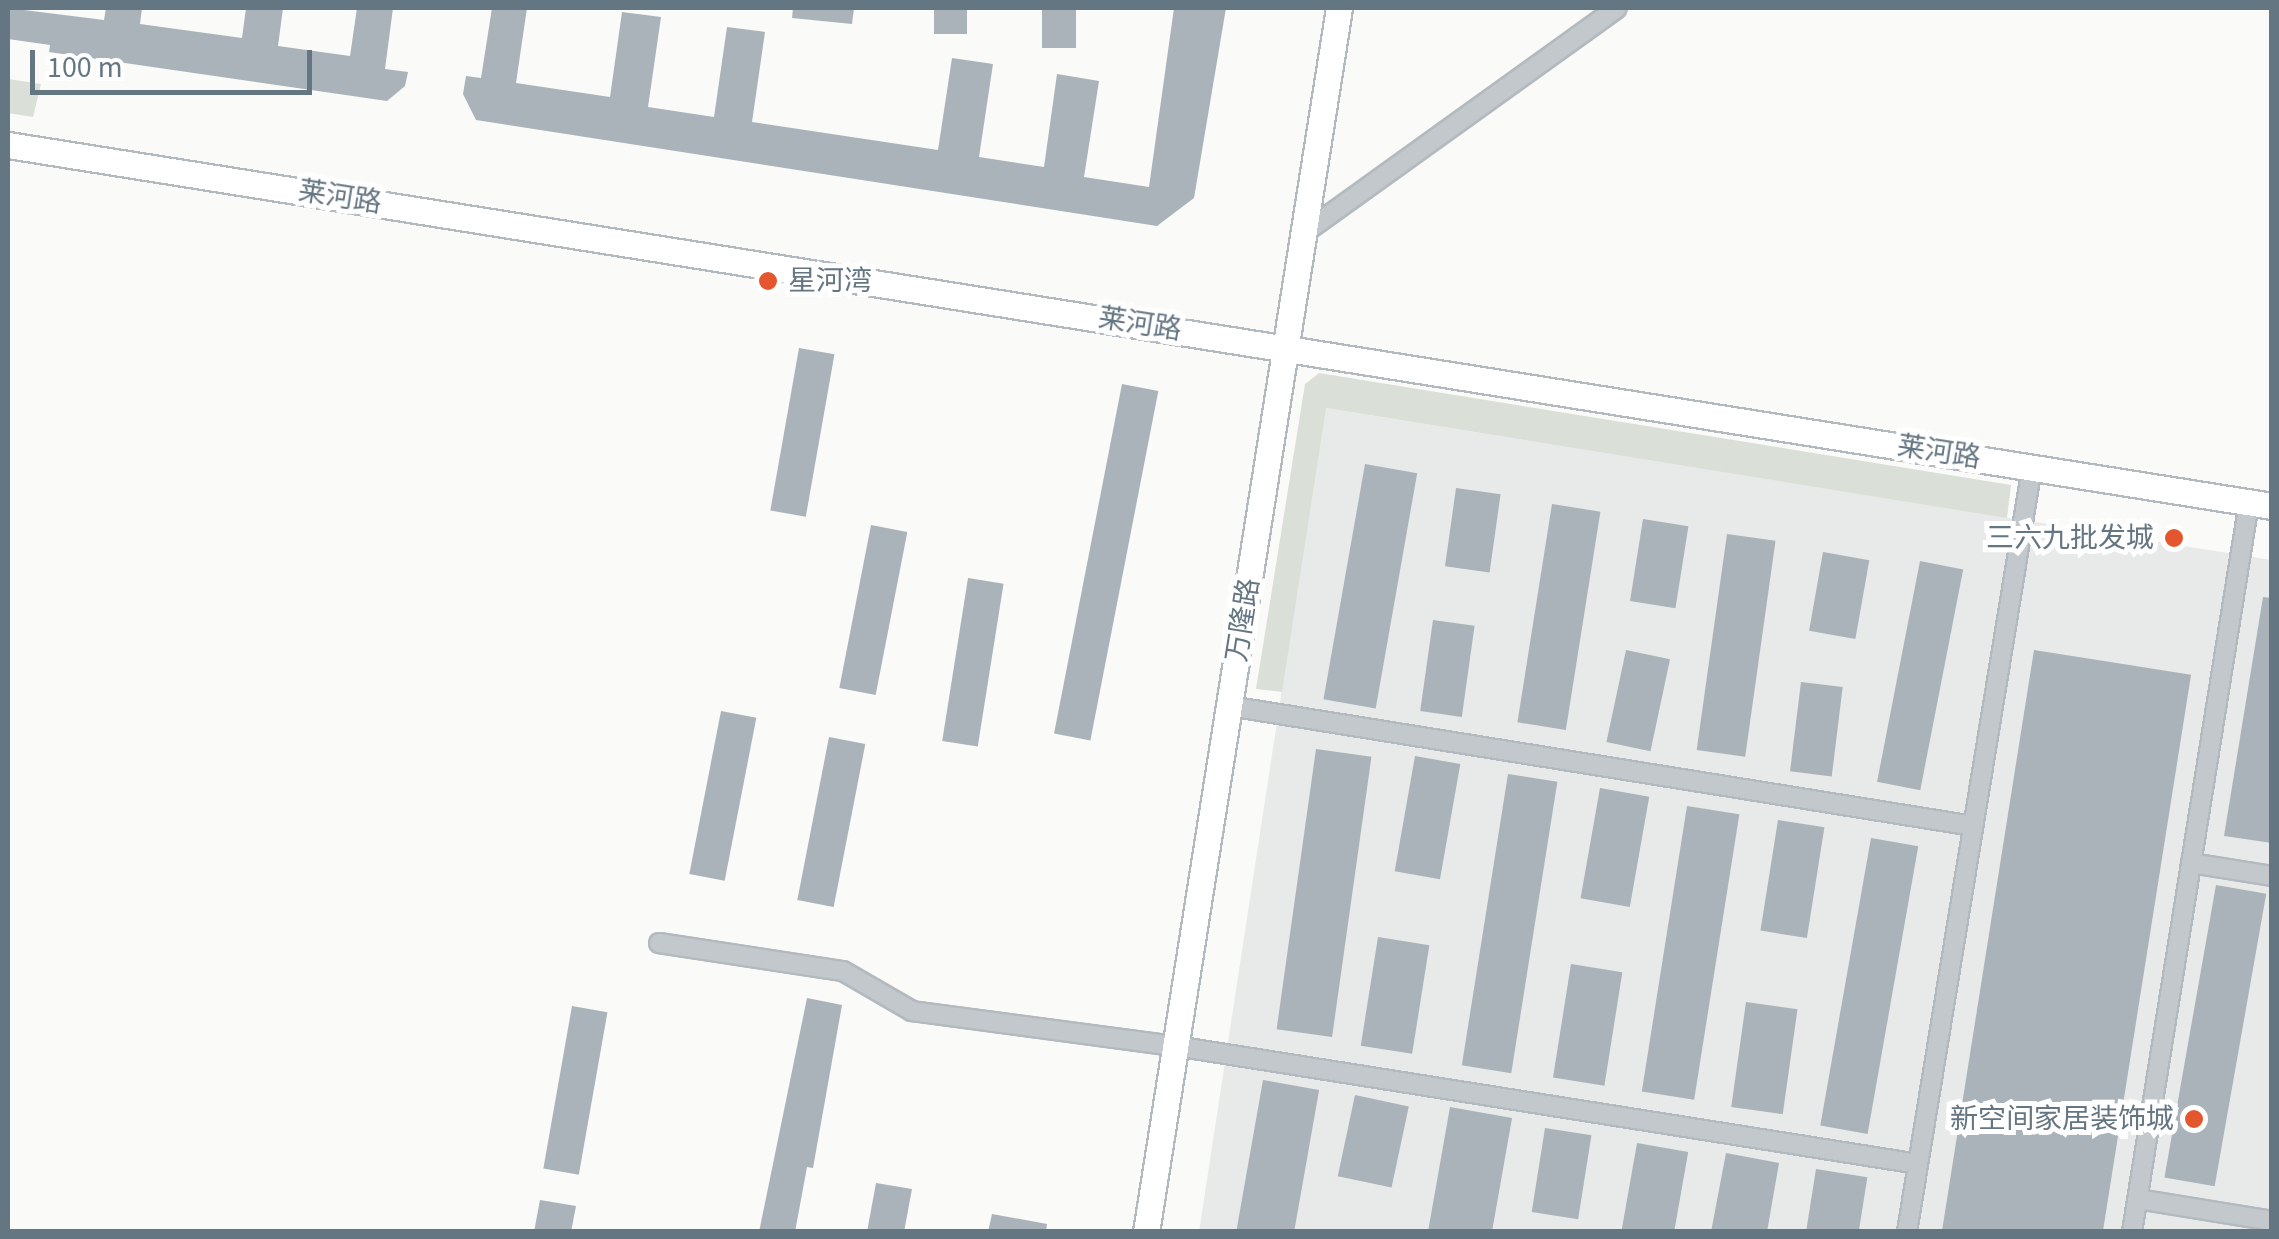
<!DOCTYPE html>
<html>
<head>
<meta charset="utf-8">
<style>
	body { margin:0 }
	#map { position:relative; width:2279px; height:1239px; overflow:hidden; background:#fafaf8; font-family:"Source Sans 3","Noto Sans SC",sans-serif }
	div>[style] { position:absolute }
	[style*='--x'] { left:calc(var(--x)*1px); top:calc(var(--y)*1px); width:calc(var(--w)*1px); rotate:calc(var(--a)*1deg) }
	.built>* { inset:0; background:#e8e9e9 }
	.green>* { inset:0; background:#dadfd7 }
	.building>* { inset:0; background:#aab3b9; transform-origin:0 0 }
	.roads { filter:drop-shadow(2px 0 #b3babf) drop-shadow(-2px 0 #b3babf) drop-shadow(0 2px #b3babf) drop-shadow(0 -2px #b3babf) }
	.street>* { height:18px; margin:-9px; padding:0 9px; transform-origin:9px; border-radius:9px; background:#c3c8cc }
	.secondary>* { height:25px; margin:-12.5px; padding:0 12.5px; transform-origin:12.5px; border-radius:12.5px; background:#fff }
	.dots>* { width:28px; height:28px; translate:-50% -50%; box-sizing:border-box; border:5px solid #fff; border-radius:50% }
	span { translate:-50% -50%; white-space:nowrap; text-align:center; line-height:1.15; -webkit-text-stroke:10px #fff; paint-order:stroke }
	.street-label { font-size:28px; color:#657683 }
	.poi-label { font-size:28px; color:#657683 }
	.left { translate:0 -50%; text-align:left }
	.right { translate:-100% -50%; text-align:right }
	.frame { position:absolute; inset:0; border:10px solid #657683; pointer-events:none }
	.scale { position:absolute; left:30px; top:50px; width:282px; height:45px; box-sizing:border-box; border:5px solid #657683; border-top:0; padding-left:12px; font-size:30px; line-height:35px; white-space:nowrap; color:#657683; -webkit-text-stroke:8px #fff; paint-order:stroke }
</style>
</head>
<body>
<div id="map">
	<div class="built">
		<div style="clip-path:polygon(1325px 408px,2271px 560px,2271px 1231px,1199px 1232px)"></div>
	</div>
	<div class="green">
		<div style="clip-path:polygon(8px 79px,41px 84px,33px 117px,8px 113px)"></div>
		<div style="clip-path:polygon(1319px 373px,2011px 485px,2007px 518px,1326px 408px,1282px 692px,1256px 689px,1305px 384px)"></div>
	</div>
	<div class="building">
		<div style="clip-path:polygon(8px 8px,104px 20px,106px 8px,142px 8px,140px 24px,242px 38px,246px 8px,283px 8px,278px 46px,350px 56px,357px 8px,393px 8px,385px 69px,408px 72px,405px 86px,387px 101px,49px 52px,50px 45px,8px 39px)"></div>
		<div style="clip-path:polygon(492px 8px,527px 8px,516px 83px,610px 97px,622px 12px,661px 17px,648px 107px,714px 117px,727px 27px,765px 32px,752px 122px,938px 150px,952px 58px,993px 64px,979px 157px,1044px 167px,1057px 74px,1099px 81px,1084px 177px,1149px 187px,1174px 8px,1226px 8px,1194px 198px,1157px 226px,476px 120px,463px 94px,466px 76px,481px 78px)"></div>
		<div style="clip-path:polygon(793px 8px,854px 8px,852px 24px,792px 18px)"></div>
		<div style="left:934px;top:8px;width:33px;height:26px"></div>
		<div style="left:1042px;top:8px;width:34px;height:40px"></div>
		<div style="left:799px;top:348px;width:36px;height:165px;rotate:10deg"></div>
		<div style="left:1122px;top:384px;width:37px;height:356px;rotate:11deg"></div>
		<div style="left:1365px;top:464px;width:53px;height:239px;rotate:10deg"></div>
		<div style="left:1456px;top:488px;width:45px;height:79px;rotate:8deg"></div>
		<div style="left:1552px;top:504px;width:49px;height:221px;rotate:9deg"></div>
		<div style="left:1643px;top:519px;width:46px;height:83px;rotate:9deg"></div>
		<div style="left:871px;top:525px;width:37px;height:166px;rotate:11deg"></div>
		<div style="left:1727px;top:534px;width:49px;height:218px;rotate:8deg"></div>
		<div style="left:1823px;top:552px;width:47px;height:80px;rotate:10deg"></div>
		<div style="left:1920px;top:561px;width:44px;height:225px;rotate:11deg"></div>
		<div style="left:968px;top:578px;width:36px;height:165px;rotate:9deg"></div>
		<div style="clip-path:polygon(2263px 597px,2272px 598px,2272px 843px,2224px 836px)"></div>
		<div style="left:1433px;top:620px;width:42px;height:92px;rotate:8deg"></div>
		<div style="left:1626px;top:650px;width:45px;height:94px;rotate:12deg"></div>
		<div style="left:2034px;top:650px;width:159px;height:590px;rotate:9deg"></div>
		<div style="left:1801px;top:682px;width:42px;height:90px;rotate:7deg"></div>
		<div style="left:721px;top:711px;width:36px;height:166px;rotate:11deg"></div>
		<div style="left:829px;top:737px;width:37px;height:166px;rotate:11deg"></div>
		<div style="left:1316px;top:749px;width:56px;height:283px;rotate:8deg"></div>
		<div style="left:1415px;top:756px;width:46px;height:117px;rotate:10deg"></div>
		<div style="left:1508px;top:774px;width:50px;height:295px;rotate:9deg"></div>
		<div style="left:1600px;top:788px;width:50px;height:112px;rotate:10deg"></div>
		<div style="left:1687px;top:806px;width:53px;height:289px;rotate:9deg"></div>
		<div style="left:1778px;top:820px;width:47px;height:112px;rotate:9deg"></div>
		<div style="left:1871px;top:838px;width:48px;height:292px;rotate:10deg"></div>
		<div style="left:2216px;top:885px;width:51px;height:297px;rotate:10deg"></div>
		<div style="left:1378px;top:937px;width:52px;height:110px;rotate:9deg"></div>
		<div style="left:1571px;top:964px;width:52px;height:115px;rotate:9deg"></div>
		<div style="clip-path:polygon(807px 998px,842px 1005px,813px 1168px,807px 1167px,795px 1232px,759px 1232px)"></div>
		<div style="left:1746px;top:1002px;width:52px;height:106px;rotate:8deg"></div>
		<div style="left:572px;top:1006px;width:36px;height:165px;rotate:10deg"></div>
		<div style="left:1263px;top:1080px;width:57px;height:154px;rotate:10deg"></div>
		<div style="left:1355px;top:1095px;width:55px;height:83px;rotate:12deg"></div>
		<div style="left:1450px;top:1107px;width:63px;height:127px;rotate:10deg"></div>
		<div style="left:1545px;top:1128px;width:47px;height:85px;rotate:9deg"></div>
		<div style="left:1637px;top:1143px;width:52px;height:90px;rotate:10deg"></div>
		<div style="clip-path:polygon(1726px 1153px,1779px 1163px,1767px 1232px,1711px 1232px)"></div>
		<div style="left:1816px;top:1169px;width:52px;height:64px;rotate:9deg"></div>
		<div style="clip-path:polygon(876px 1183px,912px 1189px,904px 1232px,867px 1232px)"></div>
		<div style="clip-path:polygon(540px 1200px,576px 1206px,571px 1232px,534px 1232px)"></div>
		<div style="clip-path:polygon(992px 1214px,1047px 1224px,1046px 1232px,988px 1232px)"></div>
	</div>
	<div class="roads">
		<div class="street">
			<div style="--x:1304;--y:233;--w:385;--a:-35.7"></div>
			<div style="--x:1229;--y:706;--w:754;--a:9.16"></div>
			<div style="--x:2191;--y:863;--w:82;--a:9.1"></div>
			<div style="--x:659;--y:943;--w:186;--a:8.7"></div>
			<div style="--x:843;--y:971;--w:80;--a:30.1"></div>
			<div style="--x:912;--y:1011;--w:265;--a:7.6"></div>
			<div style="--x:1175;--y:1046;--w:752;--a:9.02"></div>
			<div style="--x:2138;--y:1199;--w:136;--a:9.3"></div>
			<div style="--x:1907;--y:1232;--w:775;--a:-80.72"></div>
			<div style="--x:2132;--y:1232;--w:739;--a:-80.89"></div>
		</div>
		<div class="secondary">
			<div style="--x:8;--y:145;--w:2293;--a:9.06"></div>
			<div style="--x:1146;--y:1232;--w:1239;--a:-81.04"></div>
		</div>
	</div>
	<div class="dots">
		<div style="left:768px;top:281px;background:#e4572e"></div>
		<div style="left:2174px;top:538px;background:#e4572e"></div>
		<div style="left:2194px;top:1119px;background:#e4572e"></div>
	</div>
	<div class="street-label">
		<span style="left:340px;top:197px;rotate:9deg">莱河路</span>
		<span style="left:1140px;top:324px;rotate:9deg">莱河路</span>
		<span style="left:1939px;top:452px;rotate:9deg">莱河路</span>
		<span style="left:1243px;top:620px;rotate:-81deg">万隆路</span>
	</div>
	<div class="poi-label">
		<span class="left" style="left:788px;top:281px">星河湾</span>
		<span class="right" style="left:2154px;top:538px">三六九批发城</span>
		<span class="right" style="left:2174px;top:1119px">新空间家居装饰城</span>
	</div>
	<div class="frame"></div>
	<div class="scale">100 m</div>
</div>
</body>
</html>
